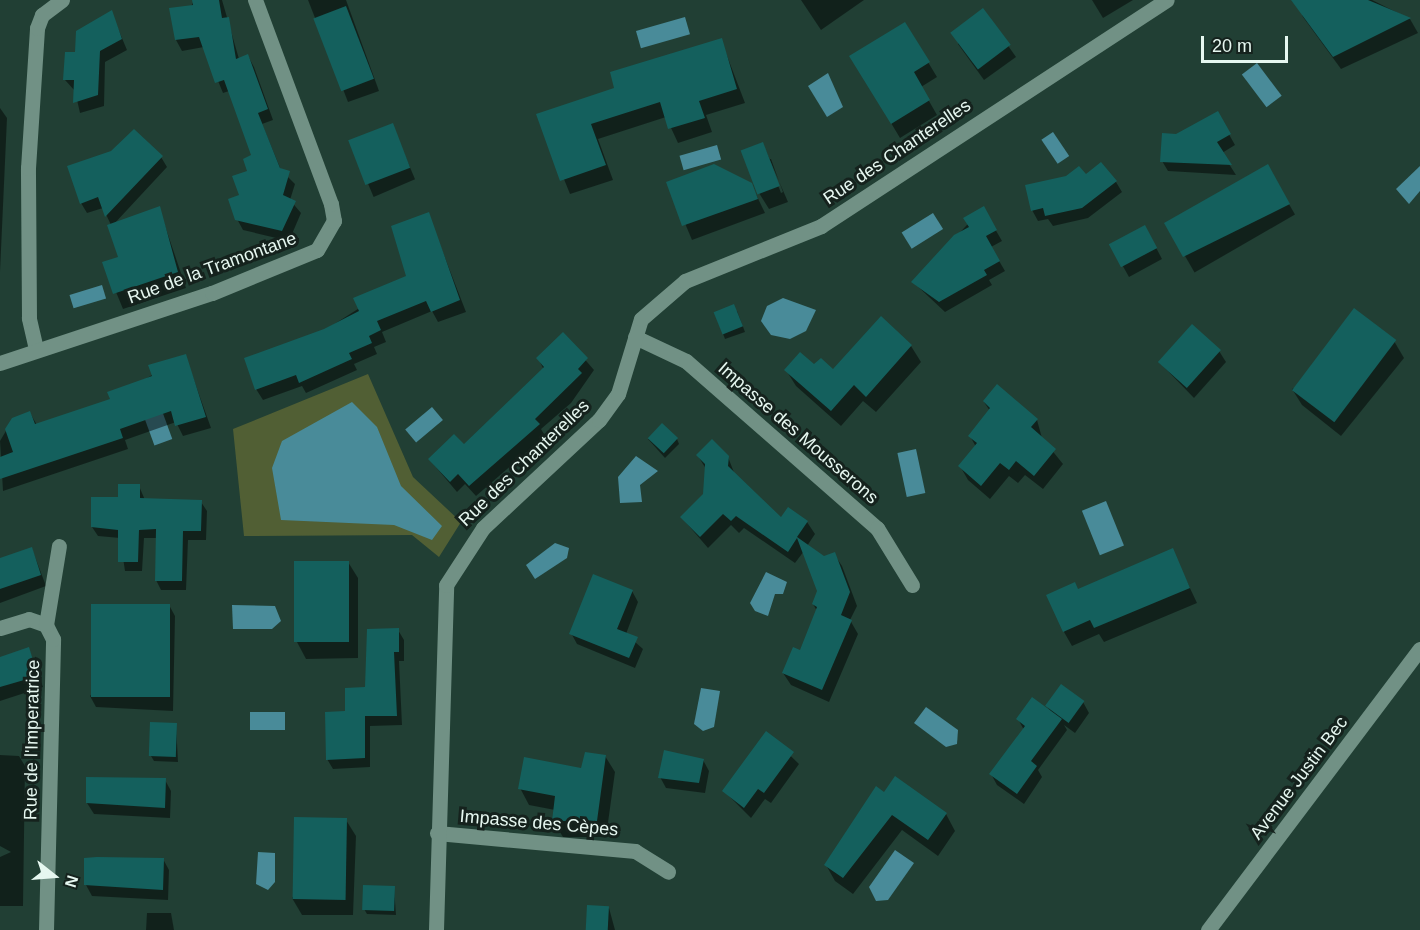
<!DOCTYPE html>
<html>
<head>
<meta charset="utf-8">
<style>
	body { margin:0 }
	#map { position:relative; width:1420px; height:930px; overflow:hidden; background:#213f34; font-family:Arial,sans-serif }
	div>[style] { position:absolute }
	[style*='--x'] { left:calc(var(--x)*1px); top:calc(var(--y)*1px); width:calc(var(--w)*1px); rotate:calc(var(--a)*1deg) }
	.green>* { inset:0; background:#515f34 }
	.water>* { inset:0; background:#498b99; transform-origin:0 0 }
	.shadow>* { inset:0; background:#0007; transform-origin:0 0 }
	.building>* { inset:0; background:#14605d; transform-origin:0 0 }
	.minor>* { height:15px; margin:-7.5px; padding:0 7.5px; transform-origin:7.5px; border-radius:7.5px; background:#719185 }
	span { translate:-50% -50%; white-space:nowrap; text-align:center; line-height:1.15; -webkit-text-stroke:6px #15221d; paint-order:stroke }
	.street-label { font-size:18px; color:#e6f7f0 }
	.north { position:absolute; left:24px; top:846px; width:60px; height:60px; -webkit-text-stroke:4px #15221d; paint-order:stroke; rotate:107deg; font-size:16px; font-weight:700; line-height:24px; text-align:center; color:#e6f7f0 }
	.north::after { content:''; display:block; margin:auto; width:21px; height:27px; background:#e6f7f0; clip-path:polygon(50% 0,100% 100%,50% 72%,0 100%) }
	.scale { position:absolute; left:1201px; top:36px; width:87px; height:27px; box-sizing:border-box; border:3px solid #e6f7f0; border-top:0; padding-left:8px; font-size:18px; line-height:21px; white-space:nowrap; color:#e6f7f0; -webkit-text-stroke:4px #15221d; paint-order:stroke }
</style>
</head>
<body>
<div id="map">
	<div class="green">
		<div style="clip-path:polygon(368px 374px,413px 477px,461px 522px,439px 557px,412px 535px,244px 536px,233px 429px)"></div>
	</div>
	<div class="water">
		<div style="left:685px;top:17px;width:18px;height:51px;rotate:74deg"></div>
		<div style="left:1257px;top:63px;width:41px;height:19px;rotate:53deg"></div>
		<div style="clip-path:polygon(828px 73px,843px 107px,827px 117px,808px 86px)"></div>
		<div style="left:1053px;top:132px;width:29px;height:14px;rotate:56deg"></div>
		<div style="left:717px;top:145px;width:15px;height:39px;rotate:74deg"></div>
		<div style="clip-path:polygon(1420px 166px,1420px 191px,1409px 204px,1396px 189px)"></div>
		<div style="left:933px;top:213px;width:19px;height:37px;rotate:58deg"></div>
		<div style="left:102px;top:285px;width:14px;height:34px;rotate:73deg"></div>
		<div style="clip-path:polygon(783px 298px,816px 310px,806px 331px,790px 339px,771px 335px,761px 321px,767px 306px)"></div>
		<div style="clip-path:polygon(352px 402px,377px 427px,401px 486px,442px 526px,432px 540px,394px 525px,281px 520px,272px 468px,282px 441px)"></div>
		<div style="left:432px;top:407px;width:17px;height:35px;rotate:50deg"></div>
		<div style="left:161px;top:408px;width:33px;height:19px;rotate:70deg"></div>
		<div style="left:916px;top:449px;width:45px;height:19px;rotate:78deg"></div>
		<div style="clip-path:polygon(636px 456px,658px 471px,640px 485px,642px 502px,620px 503px,618px 477px)"></div>
		<div style="left:1106px;top:501px;width:48px;height:26px;rotate:68deg"></div>
		<div style="clip-path:polygon(555px 543px,569px 548px,567px 558px,535px 579px,526px 565px)"></div>
		<div style="clip-path:polygon(766px 572px,787px 582px,783px 594px,775px 594px,768px 616px,755px 611px,750px 603px)"></div>
		<div style="clip-path:polygon(232px 605px,275px 606px,281px 621px,272px 629px,233px 629px)"></div>
		<div style="clip-path:polygon(701px 688px,720px 691px,714px 727px,703px 731px,694px 724px)"></div>
		<div style="clip-path:polygon(926px 707px,958px 730px,957px 744px,946px 747px,914px 723px)"></div>
		<div style="left:250px;top:712px;width:35px;height:18px"></div>
		<div style="clip-path:polygon(895px 850px,914px 863px,888px 900px,876px 901px,869px 887px)"></div>
		<div style="clip-path:polygon(258px 852px,275px 853px,275px 882px,268px 890px,256px 884px)"></div>
	</div>
	<div class="shadow">
		<div style="clip-path:polygon(194px 0,222px 0,239px 59px,248px 56px,254px 67px,273px 120px,262px 124px,281px 170px,295px 184px,290px 200px,301px 213px,289px 241px,243px 230px,237px 219px,253px 156px,229px 91px,223px 93px,204px 47px,182px 51px,176px 40px)"></div>
		<div style="clip-path:polygon(308px 0,346px 0,379px 91px,348px 102px)"></div>
		<div style="clip-path:polygon(801px 0,864px 0,821px 30px)"></div>
		<div style="clip-path:polygon(1092px 0,1133px 0,1103px 18px)"></div>
		<div style="clip-path:polygon(1297px 0,1372px 0,1410px 19px,1418px 33px,1341px 69px,1303px 17px)"></div>
		<div style="clip-path:polygon(983px 10px,1016px 57px,984px 80px,958px 44px)"></div>
		<div style="clip-path:polygon(111px 12px,127px 50px,105px 62px,104px 106px,80px 113px,75px 91px,65px 80px,76px 54px)"></div>
		<div style="clip-path:polygon(905px 24px,937px 77px,921px 87px,937px 115px,900px 138px,851px 56px)"></div>
		<div style="clip-path:polygon(721px 40px,745px 103px,706px 115px,712px 132px,678px 143px,666px 117px,598px 139px,613px 180px,570px 194px,538px 115px,616px 89px)"></div>
		<div style="clip-path:polygon(0 108px,7px 118px,0 272px)"></div>
		<div style="clip-path:polygon(1217px 113px,1235px 145px,1222px 153px,1236px 175px,1168px 171px,1162px 161px,1177px 135px)"></div>
		<div style="left:392px;top:125px;width:59px;height:45px;rotate:67deg"></div>
		<div style="clip-path:polygon(evenodd,763px 144px,788px 202px,769px 209px,759px 193px,763px 144px,768px 159px,771px 159px,783px 192px,781px 193px,768px 159px)"></div>
		<div style="clip-path:polygon(161px 157px,167px 167px,114px 224px,159px 208px,186px 288px,123px 309px,104px 263px,120px 258px,111px 225px,103px 208px,87px 213px,81px 203px)"></div>
		<div style="left:1267px;top:166px;width:56px;height:116px;rotate:60deg"></div>
		<div style="clip-path:polygon(1085px 177px,1116px 182px,1122px 192px,1088px 218px,1053px 226px,1048px 219px,1038px 221px,1032px 210px)"></div>
		<div style="clip-path:polygon(668px 183px,751px 184px,765px 213px,692px 240px)"></div>
		<div style="clip-path:polygon(983px 208px,1002px 241px,991px 247px,1005px 271px,989px 280px,992px 285px,945px 312px,913px 282px)"></div>
		<div style="clip-path:polygon(428px 214px,466px 312px,438px 322px,432px 311px,382px 332px,386px 342px,374px 347px,377px 354px,354px 364px,357px 370px,306px 393px,302px 386px,263px 400px,256px 389px,325px 330px,408px 277px)"></div>
		<div style="clip-path:polygon(1151px 238px,1162px 259px,1129px 277px,1111px 245px)"></div>
		<div style="clip-path:polygon(737px 311px,745px 332px,725px 339px,715px 313px)"></div>
		<div style="clip-path:polygon(563px 334px,594px 370px,571px 403px,541px 429px,545px 436px,476px 496px,465px 484px,457px 492px,429px 459px,464px 446px,544px 370px,538px 358px)"></div>
		<div style="clip-path:polygon(1394px 341px,1404px 358px,1341px 436px,1302px 405px,1292px 389px)"></div>
		<div style="clip-path:polygon(911px 346px,921px 362px,876px 412px,863px 401px,841px 426px,796px 386px,786px 370px,833px 371px)"></div>
		<div style="clip-path:polygon(1219px 351px,1226px 362px,1194px 398px,1160px 363px)"></div>
		<div style="clip-path:polygon(185px 355px,211px 428px,183px 436px,176px 422px,125px 440px,128px 449px,3px 491px,0 441px,13px 419px,30px 413px,37px 425px,111px 400px)"></div>
		<div style="clip-path:polygon(984px 402px,1037px 420px,1042px 438px,1063px 464px,1043px 489px,1025px 475px,1018px 483px,1009px 476px,990px 499px,968px 480px,960px 466px,976px 447px,970px 436px,990px 411px)"></div>
		<div style="clip-path:polygon(648px 439px,677px 439px,679px 444px,665px 458px)"></div>
		<div style="clip-path:polygon(698px 456px,728px 457px,735px 475px,781px 520px,788px 509px,807px 522px,815px 534px,807px 546px,824px 558px,834px 554px,842px 566px,857px 606px,850px 620px,858px 634px,829px 702px,791px 685px,783px 673px,800px 652px,817px 611px,813px 604px,819px 591px,804px 551px,795px 563px,744px 528px,739px 533px,731px 525px,708px 548px,682px 518px,704px 495px,706px 469px)"></div>
		<div style="clip-path:polygon(139px 486px,145px 500px,201px 502px,207px 511px,206px 540px,188px 540px,186px 590px,161px 590px,156px 580px,157px 538px,144px 538px,142px 571px,125px 571px,120px 538px,98px 536px,92px 527px)"></div>
		<div style="clip-path:polygon(32px 549px,46px 586px,0 603px,0 560px)"></div>
		<div style="clip-path:polygon(1172px 550px,1197px 603px,1104px 642px,1099px 634px,1072px 646px,1064px 632px,1078px 590px)"></div>
		<div style="clip-path:polygon(348px 562px,358px 578px,358px 658px,306px 659px,297px 642px)"></div>
		<div style="clip-path:polygon(632px 591px,638px 602px,626px 634px,643px 649px,635px 668px,577px 644px,571px 633px)"></div>
		<div style="clip-path:polygon(169px 605px,175px 616px,173px 711px,96px 707px,90px 696px)"></div>
		<div style="clip-path:polygon(398px 630px,404px 640px,404px 661px,399px 661px,402px 725px,370px 726px,370px 767px,333px 769px,327px 759px,347px 712px,367px 689px)"></div>
		<div style="clip-path:polygon(29px 649px,43px 687px,0 701px,0 659px)"></div>
		<div style="clip-path:polygon(1083px 702px,1089px 713px,1075px 733px,1064px 725px,1067px 730px,1038px 770px,1042px 777px,1024px 804px,997px 785px,991px 774px,1024px 730px,1018px 719px,1051px 712px,1047px 706px)"></div>
		<div style="clip-path:polygon(176px 724px,178px 762px,154px 761px,151px 756px)"></div>
		<div style="clip-path:polygon(767px 733px,799px 764px,771px 803px,765px 799px,751px 818px,724px 791px)"></div>
		<div style="clip-path:polygon(0 755px,19px 756px,25px 766px,23px 906px,0 906px,0 857px,11px 852px,0 846px)"></div>
		<div style="clip-path:polygon(605px 756px,615px 772px,606px 837px,563px 837px,553px 821px,555px 810px,529px 805px,520px 788px,583px 770px)"></div>
		<div style="clip-path:polygon(703px 760px,709px 771px,705px 793px,666px 788px,660px 777px)"></div>
		<div style="clip-path:polygon(165px 780px,171px 791px,170px 818px,94px 814px,87px 803px)"></div>
		<div style="clip-path:polygon(884px 794px,946px 814px,955px 831px,938px 856px,902px 830px,853px 894px,835px 881px,826px 865px)"></div>
		<div style="clip-path:polygon(346px 820px,356px 836px,353px 915px,302px 915px,292px 898px)"></div>
		<div style="clip-path:polygon(163px 859px,169px 870px,168px 900px,92px 896px,86px 885px)"></div>
		<div style="clip-path:polygon(394px 887px,396px 915px,367px 914px,364px 909px)"></div>
		<div style="clip-path:polygon(609px 908px,615px 930px,587px 930px)"></div>
		<div style="clip-path:polygon(147px 913px,171px 913px,174px 930px,146px 930px)"></div>
	</div>
	<div class="building">
		<div style="clip-path:polygon(192px 0,219px 0,222px 18px,229px 17px,236px 59px,248px 54px,268px 109px,258px 113px,280px 168px,290px 171px,283px 195px,296px 201px,282px 231px,235px 220px,228px 199px,239px 195px,232px 176px,247px 171px,243px 159px,251px 155px,224px 80px,215px 83px,199px 37px,175px 40px,169px 8px,193px 5px)"></div>
		<div style="clip-path:polygon(1291px 0,1368px 0,1411px 18px,1333px 57px)"></div>
		<div style="left:346px;top:6px;width:78px;height:35px;rotate:69deg"></div>
		<div style="left:983px;top:8px;width:46px;height:41px;rotate:53deg"></div>
		<div style="clip-path:polygon(112px 10px,122px 39px,100px 51px,98px 95px,73px 103px,74px 80px,63px 80px,65px 52px,75px 52px,76px 31px)"></div>
		<div style="clip-path:polygon(905px 22px,930px 62px,914px 72px,930px 100px,891px 124px,849px 56px)"></div>
		<div style="clip-path:polygon(722px 38px,737px 89px,699px 101px,705px 118px,668px 129px,660px 102px,591px 124px,606px 165px,560px 181px,536px 114px,614px 88px,610px 72px)"></div>
		<div style="clip-path:polygon(1218px 111px,1231px 134px,1217px 142px,1232px 165px,1160px 162px,1162px 133px,1176px 134px)"></div>
		<div style="left:393px;top:123px;width:48px;height:48px;rotate:69deg"></div>
		<div style="clip-path:polygon(134px 129px,163px 156px,105px 217px,98px 197px,80px 204px,67px 166px,111px 151px)"></div>
		<div style="left:763px;top:142px;width:47px;height:24px;rotate:69deg"></div>
		<div style="clip-path:polygon(1101px 162px,1117px 181px,1082px 208px,1045px 216px,1043px 208px,1031px 211px,1025px 185px,1066px 176px,1079px 166px,1086px 174px)"></div>
		<div style="clip-path:polygon(714px 164px,752px 183px,758px 199px,682px 226px,666px 182px)"></div>
		<div style="clip-path:polygon(1268px 164px,1290px 204px,1183px 257px,1164px 223px)"></div>
		<div style="clip-path:polygon(160px 206px,178px 272px,113px 294px,102px 262px,118px 257px,107px 225px)"></div>
		<div style="clip-path:polygon(984px 206px,997px 230px,986px 236px,1000px 261px,984px 270px,987px 275px,939px 302px,911px 282px,954px 235px,969px 227px,963px 218px)"></div>
		<div style="clip-path:polygon(429px 212px,460px 300px,431px 312px,426px 301px,377px 321px,381px 330px,369px 336px,372px 343px,349px 353px,352px 359px,299px 383px,296px 375px,255px 390px,244px 358px,324px 329px,359px 311px,353px 298px,406px 276px,391px 226px)"></div>
		<div style="left:1145px;top:225px;width:26px;height:41px;rotate:62deg"></div>
		<div style="left:734px;top:304px;width:24px;height:22px;rotate:68deg"></div>
		<div style="left:1354px;top:308px;width:53px;height:103px;rotate:37deg"></div>
		<div style="clip-path:polygon(881px 316px,912px 345px,866px 397px,854px 385px,831px 411px,784px 370px,800px 352px,814px 364px,821px 358px,833px 369px)"></div>
		<div style="left:1192px;top:324px;width:39px;height:51px;rotate:42deg"></div>
		<div style="clip-path:polygon(563px 332px,588px 358px,578px 369px,582px 373px,535px 419px,540px 424px,469px 486px,458px 474px,450px 482px,428px 459px,454px 434px,464px 444px,544px 367px,536px 358px)"></div>
		<div style="clip-path:polygon(186px 354px,206px 417px,175px 426px,171px 411px,120px 429px,123px 438px,0 479px,0 457px,13px 452px,5px 429px,12px 418px,30px 411px,35px 424px,110px 399px,107px 392px,152px 376px,148px 365px)"></div>
		<div style="clip-path:polygon(997px 384px,1038px 419px,1031px 427px,1056px 449px,1034px 476px,1016px 461px,1009px 470px,1000px 463px,981px 486px,958px 466px,977px 443px,968px 436px,990px 408px,983px 401px)"></div>
		<div style="left:662px;top:423px;width:22px;height:21px;rotate:43deg"></div>
		<div style="clip-path:polygon(712px 439px,729px 456px,728px 466px,781px 517px,788px 507px,808px 521px,797px 537px,824px 556px,835px 552px,850px 592px,841px 615px,852px 620px,822px 690px,782px 673px,793px 647px,800px 650px,817px 607px,812px 604px,817px 591px,797px 538px,788px 552px,736px 516px,731px 521px,723px 514px,700px 537px,680px 517px,703px 494px,705px 464px,696px 455px)"></div>
		<div style="clip-path:polygon(118px 484px,140px 484px,140px 498px,202px 500px,201px 531px,183px 531px,182px 581px,155px 581px,156px 529px,139px 530px,138px 562px,118px 562px,118px 530px,91px 527px,91px 497px,118px 497px)"></div>
		<div style="clip-path:polygon(32px 547px,41px 575px,0 589px,0 558px)"></div>
		<div style="clip-path:polygon(1173px 548px,1190px 588px,1094px 628px,1090px 620px,1063px 632px,1046px 595px,1075px 582px,1078px 589px)"></div>
		<div style="left:349px;top:561px;width:81px;height:55px;rotate:90deg"></div>
		<div style="clip-path:polygon(593px 574px,633px 590px,617px 629px,638px 637px,629px 658px,569px 634px)"></div>
		<div style="left:91px;top:604px;width:79px;height:93px"></div>
		<div style="clip-path:polygon(399px 628px,399px 652px,394px 652px,397px 716px,365px 716px,365px 758px,326px 760px,325px 712px,345px 711px,345px 688px,365px 687px,367px 629px)"></div>
		<div style="clip-path:polygon(29px 647px,38px 676px,0 687px,0 657px)"></div>
		<div style="left:1061px;top:684px;width:29px;height:27px;rotate:36deg"></div>
		<div style="clip-path:polygon(1032px 697px,1062px 719px,1031px 761px,1037px 766px,1017px 794px,989px 774px,1025px 726px,1016px 719px)"></div>
		<div style="left:150px;top:722px;width:27px;height:34px;rotate:2deg"></div>
		<div style="clip-path:polygon(766px 731px,794px 752px,764px 793px,758px 789px,744px 808px,722px 791px)"></div>
		<div style="clip-path:polygon(664px 750px,704px 759px,699px 783px,658px 778px)"></div>
		<div style="clip-path:polygon(585px 752px,606px 755px,597px 821px,552px 821px,555px 796px,518px 789px,524px 757px,581px 768px)"></div>
		<div style="clip-path:polygon(895px 776px,947px 813px,928px 840px,892px 815px,843px 878px,824px 865px,876px 786px,884px 792px)"></div>
		<div style="clip-path:polygon(86px 777px,166px 778px,165px 808px,86px 803px)"></div>
		<div style="left:294px;top:817px;width:53px;height:82px;rotate:1deg"></div>
		<div style="clip-path:polygon(97px 857px,164px 858px,163px 890px,84px 885px,84px 858px)"></div>
		<div style="left:363px;top:885px;width:32px;height:25px;rotate:2deg"></div>
		<div style="left:587px;top:905px;width:22px;height:25px;rotate:3deg"></div>
	</div>
	<div class="minor">
		<div style="--x:635;--y:337;--w:56;--a:25.2"></div>
		<div style="--x:686;--y:361;--w:254;--a:41.2"></div>
		<div style="--x:877;--y:528;--w:67;--a:58.4"></div>
		<div style="--x:36;--y:349;--w:32;--a:-103"></div>
		<div style="--x:29;--y:318;--w:150;--a:-90.4"></div>
		<div style="--x:28;--y:168;--w:140;--a:-86.3"></div>
		<div style="--x:37;--y:28;--w:14;--a:-69"></div>
		<div style="--x:42;--y:15;--w:25;--a:-37"></div>
		<div style="--x:0;--y:363;--w:223;--a:-18.3"></div>
		<div style="--x:212;--y:293;--w:113;--a:-22.3"></div>
		<div style="--x:317;--y:250;--w:34;--a:-60"></div>
		<div style="--x:334;--y:221;--w:17;--a:-100"></div>
		<div style="--x:331;--y:204;--w:218;--a:-110.4"></div>
		<div style="--x:0;--y:628;--w:30;--a:-17"></div>
		<div style="--x:29;--y:619;--w:18;--a:19"></div>
		<div style="--x:437;--y:833;--w:199;--a:5.2"></div>
		<div style="--x:635;--y:851;--w:39;--a:32"></div>
		<div style="--x:46;--y:930;--w:291;--a:-88.6"></div>
		<div style="--x:53;--y:639;--w:16;--a:-117"></div>
		<div style="--x:46;--y:625;--w:80;--a:-80.7"></div>
		<div style="--x:436;--y:930;--w:345;--a:-88.3"></div>
		<div style="--x:446;--y:585;--w:68;--a:-57"></div>
		<div style="--x:483;--y:528;--w:158;--a:-43"></div>
		<div style="--x:599;--y:420;--w:32;--a:-54"></div>
		<div style="--x:618;--y:394;--w:78;--a:-73"></div>
		<div style="--x:641;--y:319;--w:58;--a:-40.8"></div>
		<div style="--x:685;--y:281;--w:147;--a:-22"></div>
		<div style="--x:821;--y:226;--w:413;--a:-33.2"></div>
		<div style="--x:1208;--y:930;--w:352;--a:-53"></div>
	</div>
	<div class="street-label">
		<span style="left:897px;top:152px;rotate:-34deg">Rue des Chanterelles</span>
		<span style="left:212px;top:268px;rotate:-20deg">Rue de la Tramontane</span>
		<span style="left:798px;top:433px;rotate:41deg">Impasse des Mousserons</span>
		<span style="left:524px;top:463px;rotate:-44deg">Rue des Chanterelles</span>
		<span style="left:32px;top:740px;rotate:-89deg">Rue de l'Imperatrice</span>
		<span style="left:1299px;top:778px;rotate:-53deg">Avenue Justin Bec</span>
		<span style="left:539px;top:823px;rotate:5deg">Impasse des Cèpes</span>
	</div>
	<div class="north">N</div>
	<div class="scale">20 m</div>
</div>
</body>
</html>
